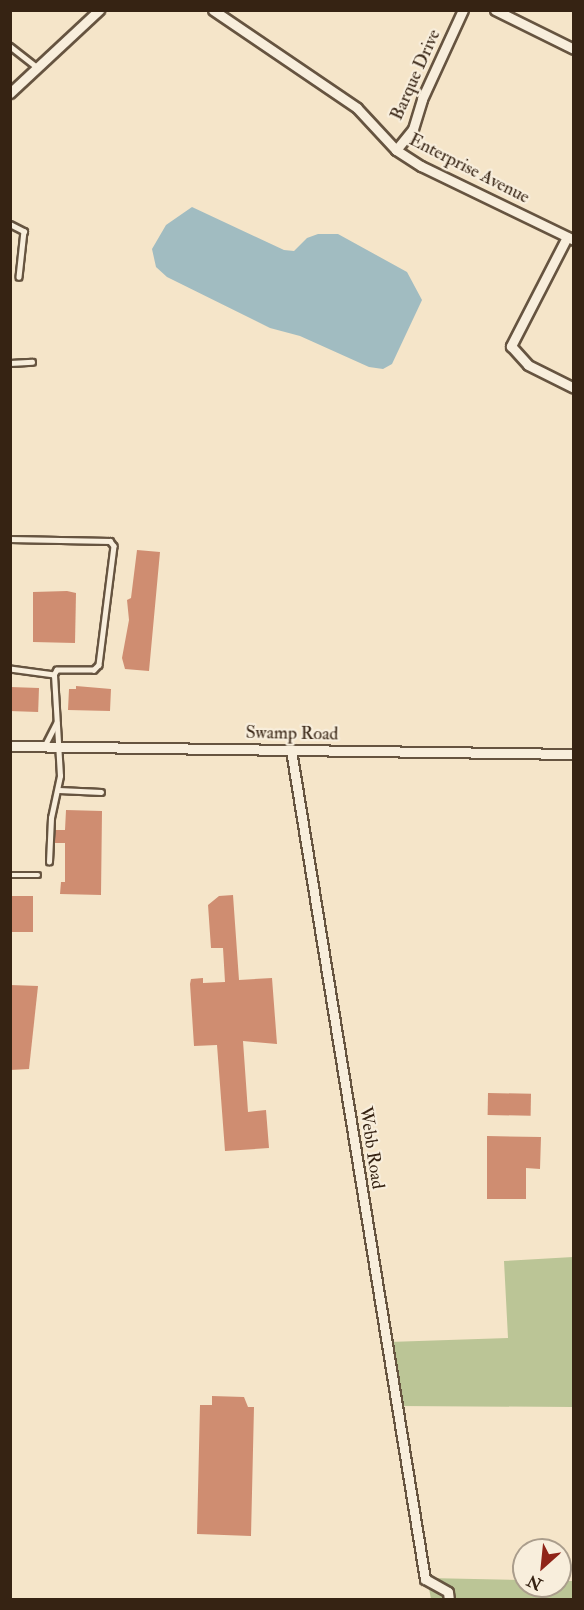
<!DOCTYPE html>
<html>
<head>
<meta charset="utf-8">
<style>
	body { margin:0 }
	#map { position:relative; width:584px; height:1610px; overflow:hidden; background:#f5e5c9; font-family:"IM FELL Double Pica",serif }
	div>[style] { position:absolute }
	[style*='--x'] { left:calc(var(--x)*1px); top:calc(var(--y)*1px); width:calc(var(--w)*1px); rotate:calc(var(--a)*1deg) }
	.green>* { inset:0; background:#bbc596 }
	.water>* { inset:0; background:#a1bcc1 }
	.building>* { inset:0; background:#cf8d71; transform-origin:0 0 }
	.roads { filter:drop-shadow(2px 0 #665440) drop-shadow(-2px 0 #665440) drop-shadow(0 2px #665440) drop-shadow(0 -2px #665440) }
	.lane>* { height:4.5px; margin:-2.25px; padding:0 2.25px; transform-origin:2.25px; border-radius:2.25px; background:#f8eedc }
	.street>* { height:9px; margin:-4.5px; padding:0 4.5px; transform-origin:4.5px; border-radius:4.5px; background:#f8eedc }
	span { translate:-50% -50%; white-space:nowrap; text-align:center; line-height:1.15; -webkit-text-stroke:4.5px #f8eedc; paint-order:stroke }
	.street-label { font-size:18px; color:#362313 }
	.frame { position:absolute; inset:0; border:12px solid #362313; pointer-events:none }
	.north { position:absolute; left:512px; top:1538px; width:60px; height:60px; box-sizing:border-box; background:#f8eedc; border:2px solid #aa9d8c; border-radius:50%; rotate:207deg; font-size:16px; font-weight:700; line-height:24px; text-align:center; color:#362313 }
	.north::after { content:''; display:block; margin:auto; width:21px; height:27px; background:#8f2418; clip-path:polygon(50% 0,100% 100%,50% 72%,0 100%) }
</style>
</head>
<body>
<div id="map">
	<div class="green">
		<div style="clip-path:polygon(573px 1257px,573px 1407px,400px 1406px,389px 1342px,508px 1338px,504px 1261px)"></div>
		<div style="clip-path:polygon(427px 1578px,524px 1580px,524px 1586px,560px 1586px,560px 1581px,573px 1581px,573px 1599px,431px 1599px)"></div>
	</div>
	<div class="water">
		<div style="clip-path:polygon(192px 207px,284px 250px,294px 251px,307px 238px,318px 234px,338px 234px,407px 272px,422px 300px,392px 364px,383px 369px,369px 367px,300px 336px,270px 328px,167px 277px,156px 267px,152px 249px,166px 225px)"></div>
	</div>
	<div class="building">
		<div style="clip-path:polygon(137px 550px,160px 552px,149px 671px,125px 669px,122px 658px,129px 620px,127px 600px,131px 598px)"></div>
		<div style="clip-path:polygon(67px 591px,76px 593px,75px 643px,33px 642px,33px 592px)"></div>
		<div style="clip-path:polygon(76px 686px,111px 689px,110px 711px,68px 710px,69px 689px,76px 689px)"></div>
		<div style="left:10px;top:687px;width:29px;height:24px;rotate:2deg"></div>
		<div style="clip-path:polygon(66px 810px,102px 811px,101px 895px,60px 894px,61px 882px,65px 882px,65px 843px,54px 843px,55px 830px,65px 830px)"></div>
		<div style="clip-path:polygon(233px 895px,239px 980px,272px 978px,277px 1044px,243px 1041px,248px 1112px,266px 1110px,269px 1148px,225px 1151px,217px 1045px,194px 1046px,190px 984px,191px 979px,203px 978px,203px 983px,225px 982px,223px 948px,211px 948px,208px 905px,219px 896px)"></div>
		<div style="left:10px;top:896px;width:23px;height:36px"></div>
		<div style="clip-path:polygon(10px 985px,38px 986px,29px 1069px,10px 1070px)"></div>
		<div style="left:488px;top:1093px;width:43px;height:22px;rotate:1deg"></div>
		<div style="clip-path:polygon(487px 1136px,541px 1137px,540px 1169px,526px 1168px,526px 1199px,487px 1199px)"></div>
		<div style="clip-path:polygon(212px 1396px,244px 1397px,248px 1407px,254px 1407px,251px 1536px,197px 1534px,200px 1405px,212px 1405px)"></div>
	</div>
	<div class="roads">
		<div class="lane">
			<div style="--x:10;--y:46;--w:34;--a:38"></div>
			<div style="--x:10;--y:224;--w:16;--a:27"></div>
			<div style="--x:24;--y:231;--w:46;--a:96.2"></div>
			<div style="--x:10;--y:363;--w:22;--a:-3"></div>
			<div style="--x:10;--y:539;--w:100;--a:1.1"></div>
			<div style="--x:110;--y:541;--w:6;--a:51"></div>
			<div style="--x:114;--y:546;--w:120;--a:97.2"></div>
			<div style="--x:99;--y:665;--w:7;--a:135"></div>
			<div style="--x:94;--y:670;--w:37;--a:180"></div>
			<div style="--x:57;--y:670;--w:6;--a:121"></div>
			<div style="--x:54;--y:675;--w:44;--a:-172.2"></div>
			<div style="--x:45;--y:745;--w:25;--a:-63"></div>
			<div style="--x:59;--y:790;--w:42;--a:2.7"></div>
			<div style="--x:49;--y:862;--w:44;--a:-87.4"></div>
			<div style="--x:51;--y:818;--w:43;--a:-77.9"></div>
			<div style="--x:60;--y:776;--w:101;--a:-93.4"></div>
			<div style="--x:10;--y:875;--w:28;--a:0"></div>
		</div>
		<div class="street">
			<div style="--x:213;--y:10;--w:174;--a:34.2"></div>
			<div style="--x:357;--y:108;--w:57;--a:47.1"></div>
			<div style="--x:396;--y:150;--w:30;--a:33"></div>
			<div style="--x:421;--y:166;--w:170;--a:25.8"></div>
			<div style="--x:495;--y:10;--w:88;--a:26.3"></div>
			<div style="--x:10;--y:93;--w:122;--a:-43"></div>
			<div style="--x:396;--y:150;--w:27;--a:-51"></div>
			<div style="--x:413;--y:129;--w:31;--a:-73"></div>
			<div style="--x:422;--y:99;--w:98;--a:-65.3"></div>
			<div style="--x:567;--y:237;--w:123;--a:117.2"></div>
			<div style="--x:511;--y:346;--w:25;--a:48"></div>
			<div style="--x:528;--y:365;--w:51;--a:26.6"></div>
			<div style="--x:10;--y:746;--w:564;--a:0.81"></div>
			<div style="--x:291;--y:750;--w:840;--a:80.82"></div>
			<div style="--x:425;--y:1579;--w:26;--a:29"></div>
			<div style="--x:448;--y:1592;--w:8;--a:83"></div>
		</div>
	</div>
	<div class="street-label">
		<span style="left:416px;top:75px;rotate:-66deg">Barque Drive</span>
		<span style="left:469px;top:169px;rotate:27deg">Enterprise Avenue</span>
		<span style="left:292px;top:734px;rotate:1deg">Swamp Road</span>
		<span style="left:371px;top:1148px;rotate:81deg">Webb Road</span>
	</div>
	<div class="frame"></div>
	<div class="north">N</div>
</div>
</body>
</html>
